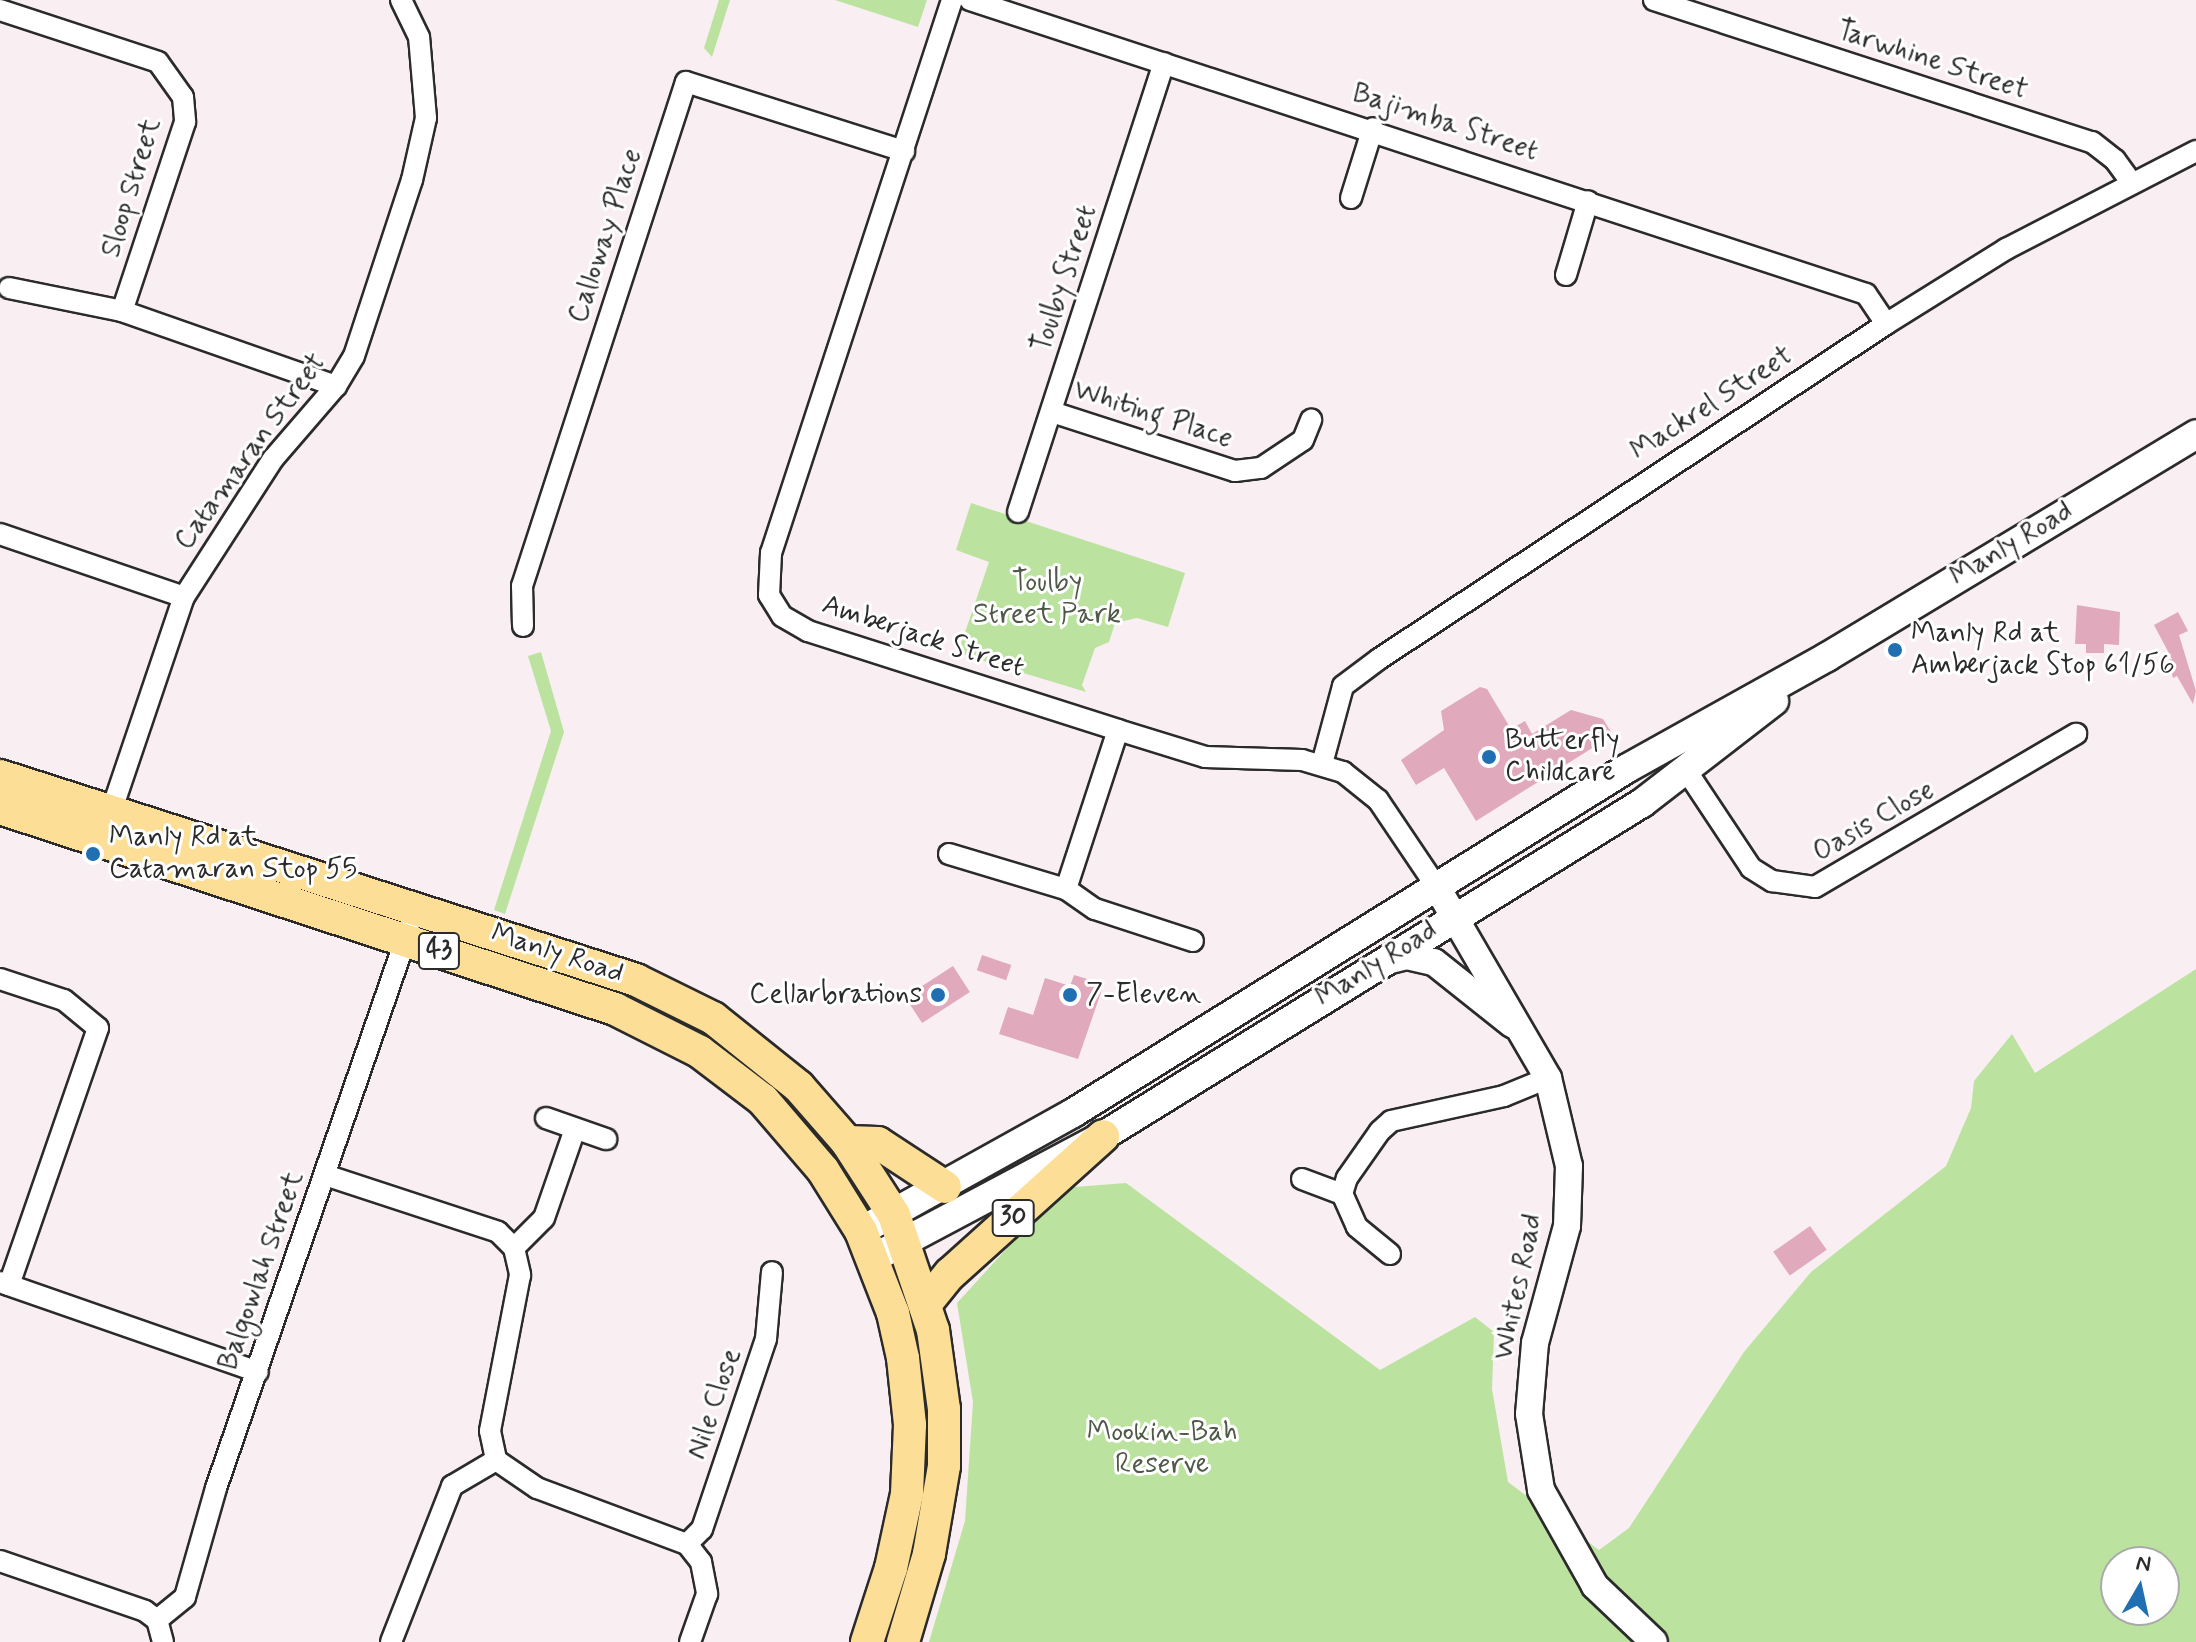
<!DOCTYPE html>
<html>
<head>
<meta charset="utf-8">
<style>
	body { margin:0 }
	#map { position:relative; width:2196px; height:1642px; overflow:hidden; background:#f9eef2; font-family:Mynerve,sans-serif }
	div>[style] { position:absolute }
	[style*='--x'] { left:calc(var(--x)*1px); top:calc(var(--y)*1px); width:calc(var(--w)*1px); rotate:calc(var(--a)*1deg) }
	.green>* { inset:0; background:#bbe39f }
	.building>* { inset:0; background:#e1a9bc; transform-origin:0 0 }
	.roads { filter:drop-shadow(2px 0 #2b2b2b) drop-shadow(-2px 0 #2b2b2b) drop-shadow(0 2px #2b2b2b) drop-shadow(0 -2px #2b2b2b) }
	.minor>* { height:20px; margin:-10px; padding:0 10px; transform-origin:10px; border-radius:10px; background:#fff }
	.tertiary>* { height:26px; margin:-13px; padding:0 13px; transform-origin:13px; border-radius:13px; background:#fff }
	.secondary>* { height:28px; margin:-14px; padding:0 14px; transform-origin:14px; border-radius:14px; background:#fff }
	.primary>* { height:32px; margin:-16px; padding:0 16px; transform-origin:16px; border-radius:16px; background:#fdde96 }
	.dots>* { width:22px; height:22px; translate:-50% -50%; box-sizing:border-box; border:4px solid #fff; border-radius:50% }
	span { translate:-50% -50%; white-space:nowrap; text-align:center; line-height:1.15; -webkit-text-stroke:6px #fff; paint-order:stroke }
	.shield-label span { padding:2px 6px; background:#fff; border:2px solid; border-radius:6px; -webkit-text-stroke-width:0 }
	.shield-label { font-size:26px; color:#2b2b2b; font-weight:700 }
	.street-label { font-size:28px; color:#2b2b2b }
	.park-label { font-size:28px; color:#4f5948 }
	.poi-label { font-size:28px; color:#2b2b2b }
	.left { translate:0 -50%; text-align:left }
	.right { translate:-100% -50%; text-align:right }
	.north { position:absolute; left:2100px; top:1546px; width:80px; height:80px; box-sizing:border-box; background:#fff; border:2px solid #aaa; border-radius:50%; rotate:9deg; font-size:22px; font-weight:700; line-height:32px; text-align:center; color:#2b2b2b }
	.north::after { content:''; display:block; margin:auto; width:28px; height:36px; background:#1f6fb2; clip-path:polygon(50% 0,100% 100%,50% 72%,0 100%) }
</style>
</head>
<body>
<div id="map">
	<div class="green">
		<div style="clip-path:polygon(719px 0,730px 0,712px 57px,704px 48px)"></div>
		<div style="clip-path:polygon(835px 0,927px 0,918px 27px)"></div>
		<div style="clip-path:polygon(971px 503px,1185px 573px,1168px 627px,1137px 618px,1115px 623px,1109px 642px,1095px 648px,1082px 685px,1086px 692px,958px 653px,989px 562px,956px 550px)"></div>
		<div style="clip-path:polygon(541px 652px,564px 732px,505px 914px,494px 910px,551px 731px,528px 656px)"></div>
		<div style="clip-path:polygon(evenodd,2196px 969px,2196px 1642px,929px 1642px,965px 1521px,973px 1402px,957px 1303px,1062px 1188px,1126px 1183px,1380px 1370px,1475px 1317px,1494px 1332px,1492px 1389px,1508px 1482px,1599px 1550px,1629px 1528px,1744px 1352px,1811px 1272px,1946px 1166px,1971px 1108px,1974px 1081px,2012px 1034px,2035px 1073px,2196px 969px,2116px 1562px,2164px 1562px,2164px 1610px,2116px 1610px,2116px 1562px)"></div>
	</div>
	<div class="building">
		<div style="clip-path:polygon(2077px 605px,2120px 612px,2119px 645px,2104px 644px,2104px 653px,2086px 653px,2086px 644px,2075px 644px)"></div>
		<div style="clip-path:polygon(2178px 612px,2188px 631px,2179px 635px,2196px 691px,2193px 704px,2177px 676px,2173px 678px,2168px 660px,2172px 659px,2154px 625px)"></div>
		<div style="clip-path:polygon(1480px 687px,1487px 689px,1511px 729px,1525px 721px,1532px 734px,1571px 710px,1603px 719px,1613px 735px,1476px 821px,1444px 768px,1416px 785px,1401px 760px,1444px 730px,1441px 711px)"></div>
		<div style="left:982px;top:955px;width:31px;height:16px;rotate:19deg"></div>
		<div style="left:953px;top:966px;width:31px;height:57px;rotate:57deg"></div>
		<div style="clip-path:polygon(1074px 975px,1104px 984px,1078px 1059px,999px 1034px,1008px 1007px,1033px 1015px,1045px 978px,1070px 986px)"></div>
		<div style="left:1810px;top:1226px;width:29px;height:45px;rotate:55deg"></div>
	</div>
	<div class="roads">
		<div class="minor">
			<div style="--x:952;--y:0;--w:582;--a:108.12"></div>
			<div style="--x:771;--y:553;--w:42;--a:92.7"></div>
			<div style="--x:769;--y:595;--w:25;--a:58"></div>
			<div style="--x:782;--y:616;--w:30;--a:30"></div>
			<div style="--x:808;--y:631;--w:325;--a:17.7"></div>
			<div style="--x:1118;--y:730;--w:91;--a:17.2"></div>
			<div style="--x:1205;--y:757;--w:97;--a:1.8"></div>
			<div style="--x:1302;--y:760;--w:43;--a:16.3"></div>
			<div style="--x:1343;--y:772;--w:45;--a:38.7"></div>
			<div style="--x:1378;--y:800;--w:107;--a:56"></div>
			<div style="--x:970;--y:0;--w:943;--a:18.17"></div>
			<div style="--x:1866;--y:294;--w:36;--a:56"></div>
			<div style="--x:1654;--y:0;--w:460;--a:18"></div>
			<div style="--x:2092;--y:142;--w:29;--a:38"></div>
			<div style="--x:2115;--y:160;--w:29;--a:54"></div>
			<div style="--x:0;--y:10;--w:166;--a:18.2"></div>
			<div style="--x:158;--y:62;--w:43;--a:54.5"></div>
			<div style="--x:183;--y:97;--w:25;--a:85"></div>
			<div style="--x:185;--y:122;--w:199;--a:108.4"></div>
			<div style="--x:1351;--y:198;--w:73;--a:-72.6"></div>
			<div style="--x:1566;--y:275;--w:77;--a:-73.4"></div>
			<div style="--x:9;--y:288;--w:115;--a:11.5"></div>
			<div style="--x:122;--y:311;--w:227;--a:19.3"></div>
			<div style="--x:1052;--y:412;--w:192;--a:17.9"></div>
			<div style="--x:1235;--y:471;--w:26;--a:-7"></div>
			<div style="--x:1261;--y:468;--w:50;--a:-33.7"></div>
			<div style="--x:1303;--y:440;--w:22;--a:-68"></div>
			<div style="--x:1018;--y:512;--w:472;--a:-72"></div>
			<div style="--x:0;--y:534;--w:194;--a:18.9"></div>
			<div style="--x:523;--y:626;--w:40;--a:-91.4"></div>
			<div style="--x:522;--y:586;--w:530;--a:-71.98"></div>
			<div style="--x:686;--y:82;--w:229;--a:17.6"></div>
			<div style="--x:1322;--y:764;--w:81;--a:-74.9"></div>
			<div style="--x:1343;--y:686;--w:45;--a:-36.9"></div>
			<div style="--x:1379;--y:659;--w:608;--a:-33.45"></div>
			<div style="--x:1886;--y:324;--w:142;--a:-32"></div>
			<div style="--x:2006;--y:249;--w:214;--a:-27.3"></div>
			<div style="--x:1688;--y:773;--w:114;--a:56.4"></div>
			<div style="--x:1751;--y:868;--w:25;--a:32"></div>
			<div style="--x:1772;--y:881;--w:43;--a:7.9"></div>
			<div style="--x:1815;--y:887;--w:303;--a:-30.4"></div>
			<div style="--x:108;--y:821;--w:237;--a:-71.3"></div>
			<div style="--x:184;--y:597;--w:164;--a:-57.2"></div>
			<div style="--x:273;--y:459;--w:96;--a:-49.2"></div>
			<div style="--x:336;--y:386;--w:35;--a:-59"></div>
			<div style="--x:354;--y:356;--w:185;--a:-71.8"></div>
			<div style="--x:412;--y:180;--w:64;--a:-77.3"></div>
			<div style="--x:426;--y:118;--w:81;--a:-94.9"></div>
			<div style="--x:419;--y:37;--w:41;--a:-115.9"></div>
			<div style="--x:949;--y:854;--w:122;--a:16.7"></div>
			<div style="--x:1066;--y:889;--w:35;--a:35"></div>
			<div style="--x:1095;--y:909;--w:103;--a:18.1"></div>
			<div style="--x:1066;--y:889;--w:167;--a:-71.9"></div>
			<div style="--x:0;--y:979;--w:67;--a:18.2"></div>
			<div style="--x:64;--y:1000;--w:44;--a:39.5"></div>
			<div style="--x:98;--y:1028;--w:272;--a:109.1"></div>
			<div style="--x:546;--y:1118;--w:64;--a:19.3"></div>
			<div style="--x:325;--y:1175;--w:182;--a:18.2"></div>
			<div style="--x:498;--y:1232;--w:23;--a:45"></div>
			<div style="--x:514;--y:1248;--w:28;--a:77"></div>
			<div style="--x:520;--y:1275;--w:159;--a:100.9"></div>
			<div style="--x:490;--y:1431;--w:30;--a:78"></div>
			<div style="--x:496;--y:1460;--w:50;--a:34.3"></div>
			<div style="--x:537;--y:1488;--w:160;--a:20.5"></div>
			<div style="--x:687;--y:1544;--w:23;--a:52"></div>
			<div style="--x:701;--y:1562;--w:33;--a:79"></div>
			<div style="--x:707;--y:1594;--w:51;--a:109.5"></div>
			<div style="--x:1302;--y:1179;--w:43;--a:20.6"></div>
			<div style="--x:514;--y:1248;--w:42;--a:-45"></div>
			<div style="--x:544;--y:1218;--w:94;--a:-70.8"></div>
			<div style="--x:1390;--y:1254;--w:43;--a:-140.7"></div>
			<div style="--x:1357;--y:1227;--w:36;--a:-114"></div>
			<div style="--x:1342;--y:1194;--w:17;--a:-73"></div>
			<div style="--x:1347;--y:1178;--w:57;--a:-54.9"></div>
			<div style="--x:1380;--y:1131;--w:15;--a:-42"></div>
			<div style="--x:1391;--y:1121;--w:116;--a:-12.5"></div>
			<div style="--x:1504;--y:1096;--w:48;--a:-22.2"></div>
			<div style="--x:0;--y:1282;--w:273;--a:19.2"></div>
			<div style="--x:687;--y:1544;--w:21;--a:-45"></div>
			<div style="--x:702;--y:1529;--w:200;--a:-71.4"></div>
			<div style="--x:766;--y:1339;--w:67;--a:-84.9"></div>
			<div style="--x:0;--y:1561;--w:153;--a:19"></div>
			<div style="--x:145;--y:1611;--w:15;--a:37"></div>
			<div style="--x:163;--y:1642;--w:23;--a:-105"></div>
			<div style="--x:157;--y:1620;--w:36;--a:-39"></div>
			<div style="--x:185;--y:1597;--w:113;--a:-74.1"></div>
			<div style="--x:216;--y:1488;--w:591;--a:-70.95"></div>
			<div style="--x:391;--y:1642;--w:168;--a:-68.6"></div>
			<div style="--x:452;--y:1486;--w:51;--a:-30.6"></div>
		</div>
		<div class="tertiary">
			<div style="--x:1438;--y:889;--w:219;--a:59.8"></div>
			<div style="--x:1548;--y:1078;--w:90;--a:76.6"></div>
			<div style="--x:1569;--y:1166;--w:60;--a:91.9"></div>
			<div style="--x:1567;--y:1226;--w:121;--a:105.3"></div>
			<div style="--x:1535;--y:1343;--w:71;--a:94.8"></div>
			<div style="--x:1529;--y:1414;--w:77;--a:81"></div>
			<div style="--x:1541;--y:1490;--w:110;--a:60.6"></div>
			<div style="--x:1595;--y:1586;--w:81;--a:43.5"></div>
			<div style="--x:1387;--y:961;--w:21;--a:-14"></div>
			<div style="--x:1407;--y:956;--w:28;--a:13"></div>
			<div style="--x:1434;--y:962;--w:100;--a:38.5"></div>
		</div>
		<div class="secondary">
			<div style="--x:861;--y:1231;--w:243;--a:-29.1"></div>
			<div style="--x:1073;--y:1113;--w:651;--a:-31.88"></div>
			<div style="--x:1626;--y:769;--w:230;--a:-29.1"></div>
			<div style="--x:1827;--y:657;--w:431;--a:-31.1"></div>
			<div style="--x:883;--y:1253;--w:249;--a:-28"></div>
			<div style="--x:1103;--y:1136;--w:634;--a:-31.71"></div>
			<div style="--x:1642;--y:803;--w:167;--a:-37.7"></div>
		</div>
		<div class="primary">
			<div style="--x:0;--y:776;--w:668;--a:17.78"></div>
			<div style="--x:636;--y:980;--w:86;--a:26.3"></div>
			<div style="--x:713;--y:1018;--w:110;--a:38.7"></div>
			<div style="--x:799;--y:1087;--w:73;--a:48.9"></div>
			<div style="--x:847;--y:1142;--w:87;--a:57.2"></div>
			<div style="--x:894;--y:1215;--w:121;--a:71.3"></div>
			<div style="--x:933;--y:1330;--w:80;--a:82.1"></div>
			<div style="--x:944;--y:1409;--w:57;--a:90"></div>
			<div style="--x:944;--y:1466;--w:89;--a:99.7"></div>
			<div style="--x:929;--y:1554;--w:92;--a:106.5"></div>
			<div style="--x:0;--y:808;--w:647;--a:18.1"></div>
			<div style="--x:615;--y:1009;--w:95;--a:26.8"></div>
			<div style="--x:700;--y:1052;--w:79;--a:37.3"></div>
			<div style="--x:763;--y:1100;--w:92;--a:49.4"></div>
			<div style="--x:823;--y:1170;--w:72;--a:58.1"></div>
			<div style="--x:861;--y:1231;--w:88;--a:68.7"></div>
			<div style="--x:893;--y:1313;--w:46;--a:77.5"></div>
			<div style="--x:903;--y:1358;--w:67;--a:84"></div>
			<div style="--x:910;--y:1425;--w:69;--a:92.5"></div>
			<div style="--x:907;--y:1494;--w:76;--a:102.2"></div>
			<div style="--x:891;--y:1568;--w:78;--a:108"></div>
			<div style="--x:847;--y:1142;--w:31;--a:2"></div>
			<div style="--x:878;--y:1143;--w:80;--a:33.3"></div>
			<div style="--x:927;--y:1302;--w:36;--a:-51"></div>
			<div style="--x:950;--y:1274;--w:206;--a:-42"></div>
		</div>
	</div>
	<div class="dots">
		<div style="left:1895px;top:650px;background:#1f6fb2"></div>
		<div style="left:1489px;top:757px;background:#1f6fb2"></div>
		<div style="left:93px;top:854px;background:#1f6fb2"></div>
		<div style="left:938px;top:995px;background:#1f6fb2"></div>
		<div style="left:1070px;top:995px;background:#1f6fb2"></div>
	</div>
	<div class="shield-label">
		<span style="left:439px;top:951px">43</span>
		<span style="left:1013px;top:1218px">30</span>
	</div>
	<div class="street-label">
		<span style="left:1932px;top:61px;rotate:18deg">Tarwhine Street</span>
		<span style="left:1445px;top:123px;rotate:18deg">Bajimba Street</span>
		<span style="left:132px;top:188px;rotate:-73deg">Sloop Street</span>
		<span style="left:606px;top:236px;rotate:-72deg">Calloway Place</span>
		<span style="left:1065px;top:279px;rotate:-72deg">Toulby Street</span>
		<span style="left:1712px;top:404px;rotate:-33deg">Mackrel Street</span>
		<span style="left:1153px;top:415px;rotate:18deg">Whiting Place</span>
		<span style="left:251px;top:452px;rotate:-54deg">Catamaran Street</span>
		<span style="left:2012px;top:545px;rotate:-31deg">Manly Road</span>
		<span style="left:923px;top:637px;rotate:18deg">Amberjack Street</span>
		<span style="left:1874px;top:822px;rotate:-30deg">Oasis Close</span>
		<span style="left:557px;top:954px;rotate:18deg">Manly Road</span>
		<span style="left:1377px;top:965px;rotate:-32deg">Manly Road</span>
		<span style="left:262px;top:1271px;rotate:-71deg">Balgowlah Street</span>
		<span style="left:1519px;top:1287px;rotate:-78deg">Whites Road</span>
		<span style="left:715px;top:1404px;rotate:-71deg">Nile Close</span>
	</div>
	<div class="park-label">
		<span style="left:1047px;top:599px">Toulby<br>Street Park</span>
		<span style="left:1162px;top:1449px">Mookin-Bah<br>Reserve</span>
	</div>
	<div class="poi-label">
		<span class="left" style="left:1911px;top:650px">Manly Rd at<br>Amberjack Stop 61/56</span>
		<span class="left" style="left:1505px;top:757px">Butterfly<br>Childcare</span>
		<span class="left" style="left:109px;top:854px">Manly Rd at<br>Catamaran Stop 55</span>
		<span class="right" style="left:922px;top:995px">Cellarbrations</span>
		<span class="left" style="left:1086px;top:995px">7-Eleven</span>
	</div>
	<div class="north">N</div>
</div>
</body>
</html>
